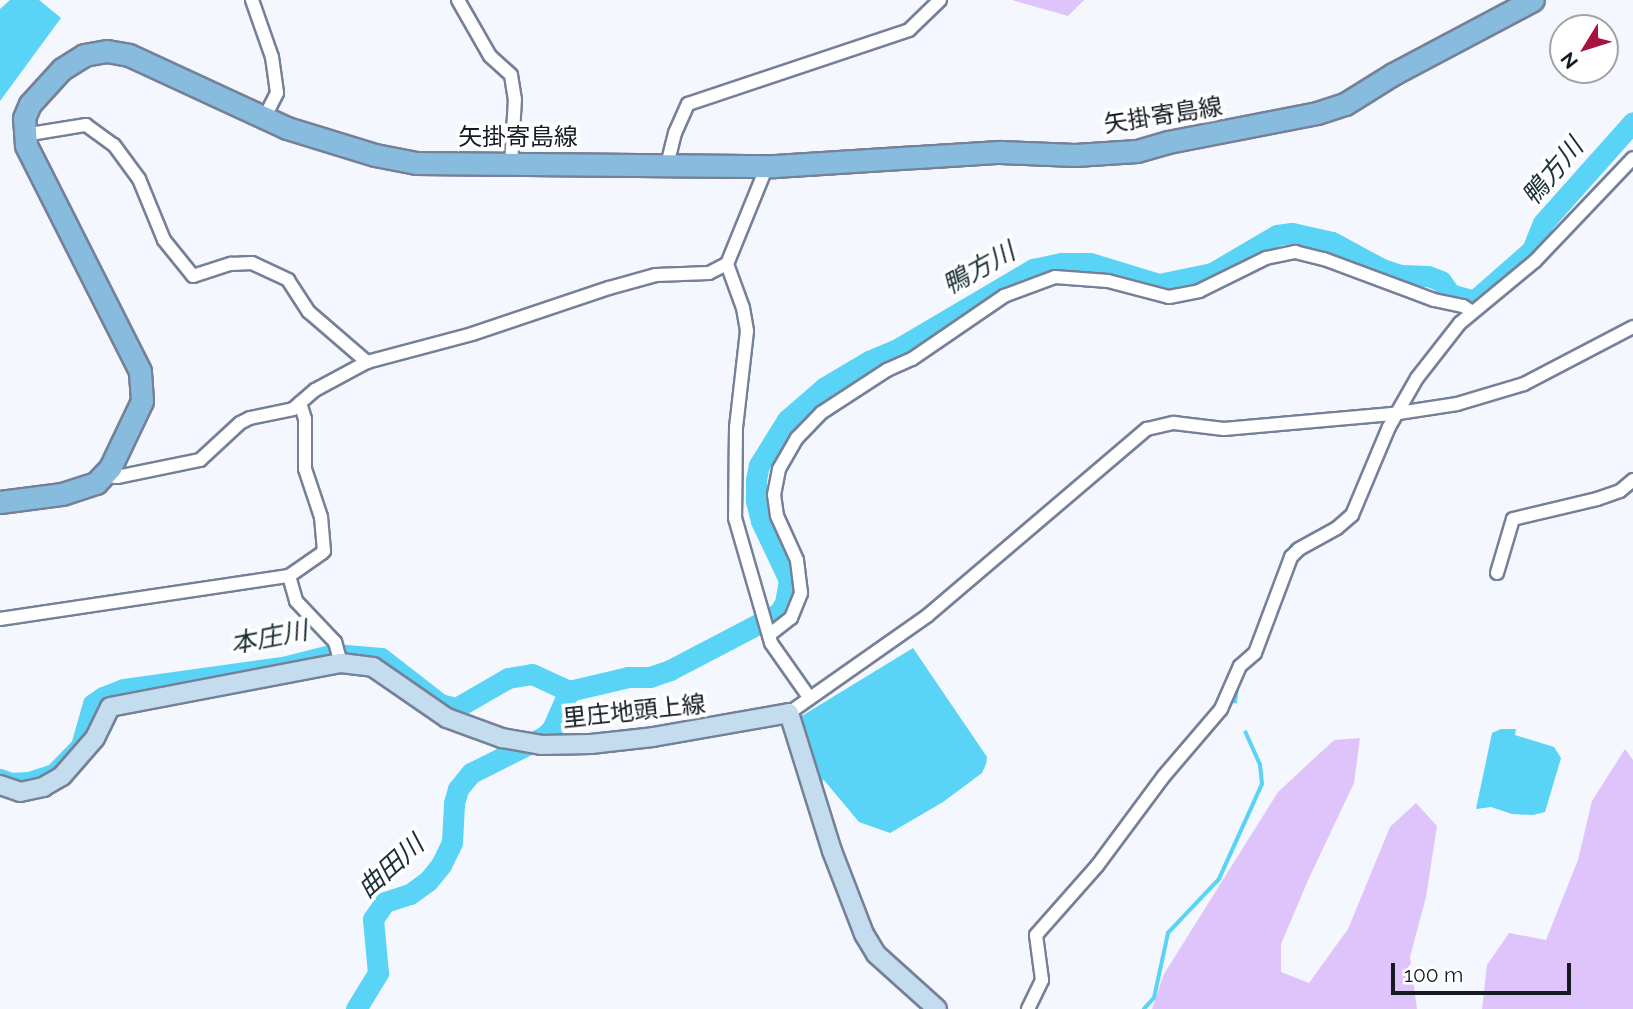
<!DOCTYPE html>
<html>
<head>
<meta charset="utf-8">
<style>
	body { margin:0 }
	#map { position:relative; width:1633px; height:1009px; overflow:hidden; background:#f4f7fd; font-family:Raleway,"Noto Sans JP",sans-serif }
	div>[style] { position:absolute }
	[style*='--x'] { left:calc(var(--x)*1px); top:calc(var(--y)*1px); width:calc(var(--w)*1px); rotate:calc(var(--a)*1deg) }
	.green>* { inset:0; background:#dfc4fb }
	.water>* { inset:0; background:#59d3f6 }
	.stream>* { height:3.5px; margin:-1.75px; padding:0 1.75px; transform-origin:1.75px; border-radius:1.75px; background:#59d3f6 }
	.river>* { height:21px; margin:-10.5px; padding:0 10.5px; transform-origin:10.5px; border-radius:10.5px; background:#59d3f6 }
	.roads { filter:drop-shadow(2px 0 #758199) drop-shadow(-2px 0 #758199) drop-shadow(0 2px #758199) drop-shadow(0 -2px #758199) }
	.minor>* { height:12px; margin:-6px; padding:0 6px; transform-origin:6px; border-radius:6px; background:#fff }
	.secondary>* { height:18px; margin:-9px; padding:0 9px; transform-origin:9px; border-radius:9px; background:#c3ddef }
	.primary>* { height:21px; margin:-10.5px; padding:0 10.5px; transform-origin:10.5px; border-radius:10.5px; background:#87bcdf }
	span { translate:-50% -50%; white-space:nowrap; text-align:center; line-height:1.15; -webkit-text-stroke:7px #fff; paint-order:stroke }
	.street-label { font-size:24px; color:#151a23 }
	.water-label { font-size:26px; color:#1b3037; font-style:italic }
	.north { position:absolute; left:1549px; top:14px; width:70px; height:70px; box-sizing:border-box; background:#fff; border:2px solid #a1a3a7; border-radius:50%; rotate:232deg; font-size:19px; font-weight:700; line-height:28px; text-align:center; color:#151a23 }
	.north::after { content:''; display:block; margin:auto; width:24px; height:32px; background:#a81240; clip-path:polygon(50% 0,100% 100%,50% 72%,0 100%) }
	.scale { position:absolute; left:1391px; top:963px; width:180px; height:32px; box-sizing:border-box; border:4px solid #151a23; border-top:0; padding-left:9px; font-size:21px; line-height:24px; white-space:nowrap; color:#151a23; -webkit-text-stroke:5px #fff; paint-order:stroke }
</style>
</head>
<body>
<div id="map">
	<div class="green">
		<div style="clip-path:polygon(1012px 0,1084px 0,1068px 16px)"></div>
		<div style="clip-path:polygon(1360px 738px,1354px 783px,1309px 878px,1281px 944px,1281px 972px,1309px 983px,1348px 929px,1390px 827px,1416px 803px,1437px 826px,1426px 897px,1410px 957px,1417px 1009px,1152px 1009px,1164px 974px,1278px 792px,1334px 740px)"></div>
		<div style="clip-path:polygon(1625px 749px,1633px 760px,1633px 1009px,1482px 1009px,1487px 965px,1509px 933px,1546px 940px,1578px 860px,1592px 801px)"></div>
	</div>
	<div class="water">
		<div style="clip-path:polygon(10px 0,39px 0,61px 18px,0 101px,0 9px)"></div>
		<div style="clip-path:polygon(913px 648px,987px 757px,986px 764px,982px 773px,943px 802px,890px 833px,859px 822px,823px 779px,822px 799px,800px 717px)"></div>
		<div style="clip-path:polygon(1501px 729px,1516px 729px,1515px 735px,1554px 747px,1561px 758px,1545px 812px,1533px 815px,1512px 814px,1491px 807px,1476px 809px,1492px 733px)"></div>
	</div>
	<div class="stream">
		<div style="--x:1288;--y:553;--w:8;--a:-60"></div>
		<div style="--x:1292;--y:546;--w:37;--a:-29"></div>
		<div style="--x:1235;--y:702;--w:15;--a:-82"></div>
		<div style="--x:1144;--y:1009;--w:15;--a:-48"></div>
		<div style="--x:1154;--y:998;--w:66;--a:-77.8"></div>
		<div style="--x:1168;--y:933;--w:74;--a:-46.6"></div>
		<div style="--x:1219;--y:879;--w:104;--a:-65.6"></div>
		<div style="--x:1262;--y:784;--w:19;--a:-96"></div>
		<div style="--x:1260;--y:765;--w:35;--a:-114"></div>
	</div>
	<div class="river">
		<div style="--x:569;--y:691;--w:61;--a:-13.3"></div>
		<div style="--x:628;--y:677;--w:22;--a:0"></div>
		<div style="--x:650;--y:677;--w:21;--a:-19"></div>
		<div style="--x:670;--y:670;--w:123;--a:-27.6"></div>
		<div style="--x:779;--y:613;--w:12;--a:-59"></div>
		<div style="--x:785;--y:603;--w:23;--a:-80"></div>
		<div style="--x:789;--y:580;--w:65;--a:-115.4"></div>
		<div style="--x:761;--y:521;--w:21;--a:-104"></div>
		<div style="--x:756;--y:501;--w:21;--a:-90"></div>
		<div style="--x:756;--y:480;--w:15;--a:-79"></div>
		<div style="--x:759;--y:465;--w:53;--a:-58.1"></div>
		<div style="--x:787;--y:420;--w:50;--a:-41"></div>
		<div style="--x:825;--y:387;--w:51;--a:-30.6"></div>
		<div style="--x:869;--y:361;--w:33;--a:-23"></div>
		<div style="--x:899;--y:348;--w:156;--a:-30.5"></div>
		<div style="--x:1033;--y:269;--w:29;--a:-12"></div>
		<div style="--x:1061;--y:263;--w:29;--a:0"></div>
		<div style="--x:1090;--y:263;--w:72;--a:16.9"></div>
		<div style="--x:1159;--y:284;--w:54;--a:-11.7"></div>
		<div style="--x:1212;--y:273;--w:75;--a:-30.3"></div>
		<div style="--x:1277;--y:235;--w:15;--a:-8"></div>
		<div style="--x:1292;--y:233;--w:41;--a:12.7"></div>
		<div style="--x:1332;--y:242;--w:57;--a:28.4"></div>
		<div style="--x:1382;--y:269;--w:20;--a:18"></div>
		<div style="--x:1401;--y:275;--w:27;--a:2"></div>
		<div style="--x:1428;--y:276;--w:14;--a:21"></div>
		<div style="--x:1441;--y:281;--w:16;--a:55"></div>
		<div style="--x:1450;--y:294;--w:25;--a:16"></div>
		<div style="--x:1474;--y:301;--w:77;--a:-41.3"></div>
		<div style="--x:1532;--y:250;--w:29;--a:-68"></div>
		<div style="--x:1543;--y:223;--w:135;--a:-48.3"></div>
		<div style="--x:0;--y:779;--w:12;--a:20"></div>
		<div style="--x:11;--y:783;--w:18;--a:-3"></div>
		<div style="--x:29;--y:782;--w:26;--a:-18"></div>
		<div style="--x:54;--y:774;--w:39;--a:-46"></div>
		<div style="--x:81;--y:746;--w:44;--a:-74.1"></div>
		<div style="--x:93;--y:704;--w:12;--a:-35"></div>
		<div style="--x:103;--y:697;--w:22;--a:-21"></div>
		<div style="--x:124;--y:689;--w:165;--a:-8"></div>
		<div style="--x:287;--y:666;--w:49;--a:-14.3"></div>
		<div style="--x:334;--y:654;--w:47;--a:4.9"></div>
		<div style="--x:381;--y:658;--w:75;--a:37.9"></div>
		<div style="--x:440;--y:704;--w:16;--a:14"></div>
		<div style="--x:456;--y:708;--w:60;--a:-30"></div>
		<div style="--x:508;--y:678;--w:24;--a:-9"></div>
		<div style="--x:532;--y:674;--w:41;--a:24.7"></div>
		<div style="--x:356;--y:1009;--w:42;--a:-58.6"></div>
		<div style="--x:378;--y:973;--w:54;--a:-95.3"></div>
		<div style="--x:373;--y:919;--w:21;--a:-55"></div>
		<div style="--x:385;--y:902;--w:26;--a:-18"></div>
		<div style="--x:410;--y:894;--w:22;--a:-36"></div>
		<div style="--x:428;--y:881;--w:21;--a:-51"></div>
		<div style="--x:441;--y:865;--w:25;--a:-64"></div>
		<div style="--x:452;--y:842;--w:39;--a:-87"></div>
		<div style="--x:454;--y:803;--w:15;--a:-74"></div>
		<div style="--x:458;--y:789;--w:21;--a:-51"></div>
		<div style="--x:471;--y:773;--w:83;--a:-26.6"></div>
		<div style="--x:545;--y:736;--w:10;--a:-45"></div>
		<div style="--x:552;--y:729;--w:42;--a:-65.9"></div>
	</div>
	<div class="roads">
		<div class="minor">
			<div style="--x:252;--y:0;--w:60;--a:70.7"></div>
			<div style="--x:272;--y:57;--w:36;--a:82"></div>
			<div style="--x:277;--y:93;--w:27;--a:117"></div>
			<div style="--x:458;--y:0;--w:64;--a:60.3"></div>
			<div style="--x:490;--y:56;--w:28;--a:42"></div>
			<div style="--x:511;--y:75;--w:24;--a:81"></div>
			<div style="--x:515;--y:99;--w:66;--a:93.5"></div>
			<div style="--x:24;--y:135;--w:63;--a:-9.2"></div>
			<div style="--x:86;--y:125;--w:34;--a:36"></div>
			<div style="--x:114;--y:145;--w:42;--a:53.7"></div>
			<div style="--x:139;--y:179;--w:66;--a:67.7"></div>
			<div style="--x:164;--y:240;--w:46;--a:51.1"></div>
			<div style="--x:193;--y:276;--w:40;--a:-18"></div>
			<div style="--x:231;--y:264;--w:21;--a:-3"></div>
			<div style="--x:252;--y:263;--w:40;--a:25"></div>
			<div style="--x:288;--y:280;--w:38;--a:57"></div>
			<div style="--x:309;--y:312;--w:77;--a:40.8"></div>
			<div style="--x:667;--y:165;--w:33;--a:-76"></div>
			<div style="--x:675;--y:133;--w:32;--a:-66"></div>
			<div style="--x:688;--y:104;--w:233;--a:-18.5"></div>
			<div style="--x:909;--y:30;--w:43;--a:-44.1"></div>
			<div style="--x:767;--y:166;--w:106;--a:112.2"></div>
			<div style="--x:727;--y:264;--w:47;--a:70"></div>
			<div style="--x:743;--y:308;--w:23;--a:80"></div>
			<div style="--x:747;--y:331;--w:97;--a:96.5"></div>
			<div style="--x:736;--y:427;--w:91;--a:90.6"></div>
			<div style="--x:735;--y:518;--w:130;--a:73.9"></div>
			<div style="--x:771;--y:643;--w:66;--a:54.9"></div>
			<div style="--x:105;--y:476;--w:12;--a:5"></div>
			<div style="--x:117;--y:477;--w:85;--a:-11.6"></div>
			<div style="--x:200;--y:460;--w:54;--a:-42.8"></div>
			<div style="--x:240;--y:423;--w:11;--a:-27"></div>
			<div style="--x:250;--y:418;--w:44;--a:-11.8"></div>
			<div style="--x:293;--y:409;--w:29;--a:-41"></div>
			<div style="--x:315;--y:390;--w:59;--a:-28.3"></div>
			<div style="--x:367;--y:362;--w:109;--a:-14.9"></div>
			<div style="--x:472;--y:334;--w:145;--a:-18.6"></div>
			<div style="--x:609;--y:288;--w:49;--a:-15.5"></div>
			<div style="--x:656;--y:275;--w:53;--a:-2.2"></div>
			<div style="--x:709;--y:273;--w:20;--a:-27"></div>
			<div style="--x:1497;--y:573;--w:56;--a:-73.5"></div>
			<div style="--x:1513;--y:519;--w:86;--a:-13.4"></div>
			<div style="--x:1597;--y:499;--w:24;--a:-19"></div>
			<div style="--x:1620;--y:491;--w:17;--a:-40"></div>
			<div style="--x:289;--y:576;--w:26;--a:74"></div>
			<div style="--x:296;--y:601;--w:57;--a:46.4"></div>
			<div style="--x:335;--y:642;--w:22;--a:74"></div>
			<div style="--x:0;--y:619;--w:292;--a:-8.5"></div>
			<div style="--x:289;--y:576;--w:40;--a:-34.9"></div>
			<div style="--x:322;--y:553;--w:3;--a:-45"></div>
			<div style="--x:324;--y:551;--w:34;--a:-95"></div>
			<div style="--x:321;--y:517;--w:51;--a:-108.4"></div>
			<div style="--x:305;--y:469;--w:50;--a:-90"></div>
			<div style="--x:305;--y:419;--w:17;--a:-107"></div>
			<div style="--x:769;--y:635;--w:28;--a:-38"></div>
			<div style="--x:791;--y:618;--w:27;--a:-68"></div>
			<div style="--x:801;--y:593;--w:33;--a:-97"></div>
			<div style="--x:797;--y:560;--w:48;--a:-114.4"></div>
			<div style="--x:777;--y:516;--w:21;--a:-98"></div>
			<div style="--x:774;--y:495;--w:26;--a:-79"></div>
			<div style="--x:779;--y:469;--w:36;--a:-60"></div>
			<div style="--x:797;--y:438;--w:35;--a:-46"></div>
			<div style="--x:821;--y:413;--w:79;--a:-33.1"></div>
			<div style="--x:887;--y:370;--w:27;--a:-24"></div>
			<div style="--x:912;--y:359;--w:112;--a:-34.4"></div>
			<div style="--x:1004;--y:296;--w:54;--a:-20.4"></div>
			<div style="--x:1055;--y:277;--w:53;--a:4.3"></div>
			<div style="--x:1108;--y:281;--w:63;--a:14.7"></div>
			<div style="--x:1169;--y:297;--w:31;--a:-11"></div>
			<div style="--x:1199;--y:291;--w:75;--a:-26.2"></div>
			<div style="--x:1266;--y:258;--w:30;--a:-12"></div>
			<div style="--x:1295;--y:252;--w:30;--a:14"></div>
			<div style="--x:1324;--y:259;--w:117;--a:20.4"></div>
			<div style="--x:1434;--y:300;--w:30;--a:12"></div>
			<div style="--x:1463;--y:306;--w:9;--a:32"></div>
			<div style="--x:789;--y:713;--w:169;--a:-35.1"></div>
			<div style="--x:927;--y:616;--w:289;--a:-40.4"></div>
			<div style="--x:1147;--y:429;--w:28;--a:-13"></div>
			<div style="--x:1174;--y:423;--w:50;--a:6.8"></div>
			<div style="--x:1224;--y:429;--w:169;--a:-5.1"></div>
			<div style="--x:1392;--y:414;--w:66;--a:-8.7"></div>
			<div style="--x:1457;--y:404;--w:70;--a:-16.6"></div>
			<div style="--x:1524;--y:384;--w:123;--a:-27.6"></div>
			<div style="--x:1028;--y:1009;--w:32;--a:-64"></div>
			<div style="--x:1042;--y:980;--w:45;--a:-97.6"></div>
			<div style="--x:1036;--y:935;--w:92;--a:-48.5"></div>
			<div style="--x:1097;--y:866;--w:111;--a:-53.4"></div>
			<div style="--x:1163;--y:777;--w:89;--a:-49.5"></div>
			<div style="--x:1221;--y:709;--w:47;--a:-66.2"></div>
			<div style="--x:1240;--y:666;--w:20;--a:-41"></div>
			<div style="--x:1255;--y:653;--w:103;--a:-69.4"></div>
			<div style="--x:1291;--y:557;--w:11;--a:-45"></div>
			<div style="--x:1299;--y:549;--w:43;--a:-28.9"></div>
			<div style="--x:1337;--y:528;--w:20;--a:-41"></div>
			<div style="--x:1352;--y:515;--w:95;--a:-67.2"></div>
			<div style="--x:1389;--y:427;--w:56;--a:-60.3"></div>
			<div style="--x:1417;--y:378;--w:70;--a:-52"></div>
			<div style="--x:1460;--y:323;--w:97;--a:-39.6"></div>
			<div style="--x:1535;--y:261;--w:142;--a:-46.4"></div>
		</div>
		<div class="secondary">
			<div style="--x:0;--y:785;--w:21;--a:19"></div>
			<div style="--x:20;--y:792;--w:24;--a:-12"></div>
			<div style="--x:43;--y:787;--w:22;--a:-30"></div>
			<div style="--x:62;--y:776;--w:50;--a:-49"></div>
			<div style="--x:95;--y:738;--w:34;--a:-64"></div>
			<div style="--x:110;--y:707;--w:235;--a:-10.8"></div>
			<div style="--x:341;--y:663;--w:32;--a:7"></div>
			<div style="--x:373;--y:667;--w:90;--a:34.6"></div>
			<div style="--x:447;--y:718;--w:59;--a:20"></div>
			<div style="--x:502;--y:738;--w:40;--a:10"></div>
			<div style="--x:541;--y:745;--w:50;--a:-1.1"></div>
			<div style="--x:591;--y:744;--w:62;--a:-6.4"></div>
			<div style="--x:653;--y:737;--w:138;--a:-10"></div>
			<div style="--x:789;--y:713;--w:145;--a:72.7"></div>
			<div style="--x:832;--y:851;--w:89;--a:68.9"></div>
			<div style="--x:864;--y:934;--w:23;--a:59"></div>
			<div style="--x:876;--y:954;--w:82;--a:42"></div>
		</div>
		<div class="primary">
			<div style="--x:0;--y:502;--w:63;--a:-7.4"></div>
			<div style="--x:62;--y:494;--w:36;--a:-18"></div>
			<div style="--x:96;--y:483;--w:21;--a:-47"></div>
			<div style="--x:110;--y:468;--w:74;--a:-64.5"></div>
			<div style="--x:142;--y:401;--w:30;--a:-94"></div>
			<div style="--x:140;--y:371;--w:253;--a:-116.8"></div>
			<div style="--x:26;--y:145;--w:27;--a:-94"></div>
			<div style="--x:24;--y:118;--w:15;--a:-67"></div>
			<div style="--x:30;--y:104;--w:47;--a:-47.6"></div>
			<div style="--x:62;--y:69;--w:26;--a:-32"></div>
			<div style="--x:84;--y:55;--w:23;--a:-10"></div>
			<div style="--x:107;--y:51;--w:22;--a:10"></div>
			<div style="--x:129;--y:55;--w:174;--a:24.8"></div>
			<div style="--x:287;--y:128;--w:92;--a:17.1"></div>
			<div style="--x:375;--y:155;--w:42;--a:11"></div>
			<div style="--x:416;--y:163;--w:359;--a:0.5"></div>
			<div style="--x:775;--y:166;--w:225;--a:-3.6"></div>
			<div style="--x:1000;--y:152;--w:75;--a:2.3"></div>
			<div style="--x:1075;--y:155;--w:62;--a:-3.7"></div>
			<div style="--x:1137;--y:151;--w:32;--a:-16"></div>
			<div style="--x:1168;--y:142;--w:152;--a:-11"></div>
			<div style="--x:1317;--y:113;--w:29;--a:-18"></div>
			<div style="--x:1345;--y:104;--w:57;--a:-32"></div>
			<div style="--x:1393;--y:74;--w:158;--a:-27.9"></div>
		</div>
	</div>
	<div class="street-label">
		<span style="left:1163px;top:115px;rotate:-9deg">矢掛寄島線</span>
		<span style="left:518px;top:137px">矢掛寄島線</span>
		<span style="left:634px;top:711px;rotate:-6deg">里庄地頭上線</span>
	</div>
	<div class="water-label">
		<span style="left:1553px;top:172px;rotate:-50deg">鴨方川</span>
		<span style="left:979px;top:269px;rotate:-29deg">鴨方川</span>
		<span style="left:269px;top:638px;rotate:-11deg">本庄川</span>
		<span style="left:391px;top:867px;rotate:-42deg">曲田川</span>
	</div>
	<div class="north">N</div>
	<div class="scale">100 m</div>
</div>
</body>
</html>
